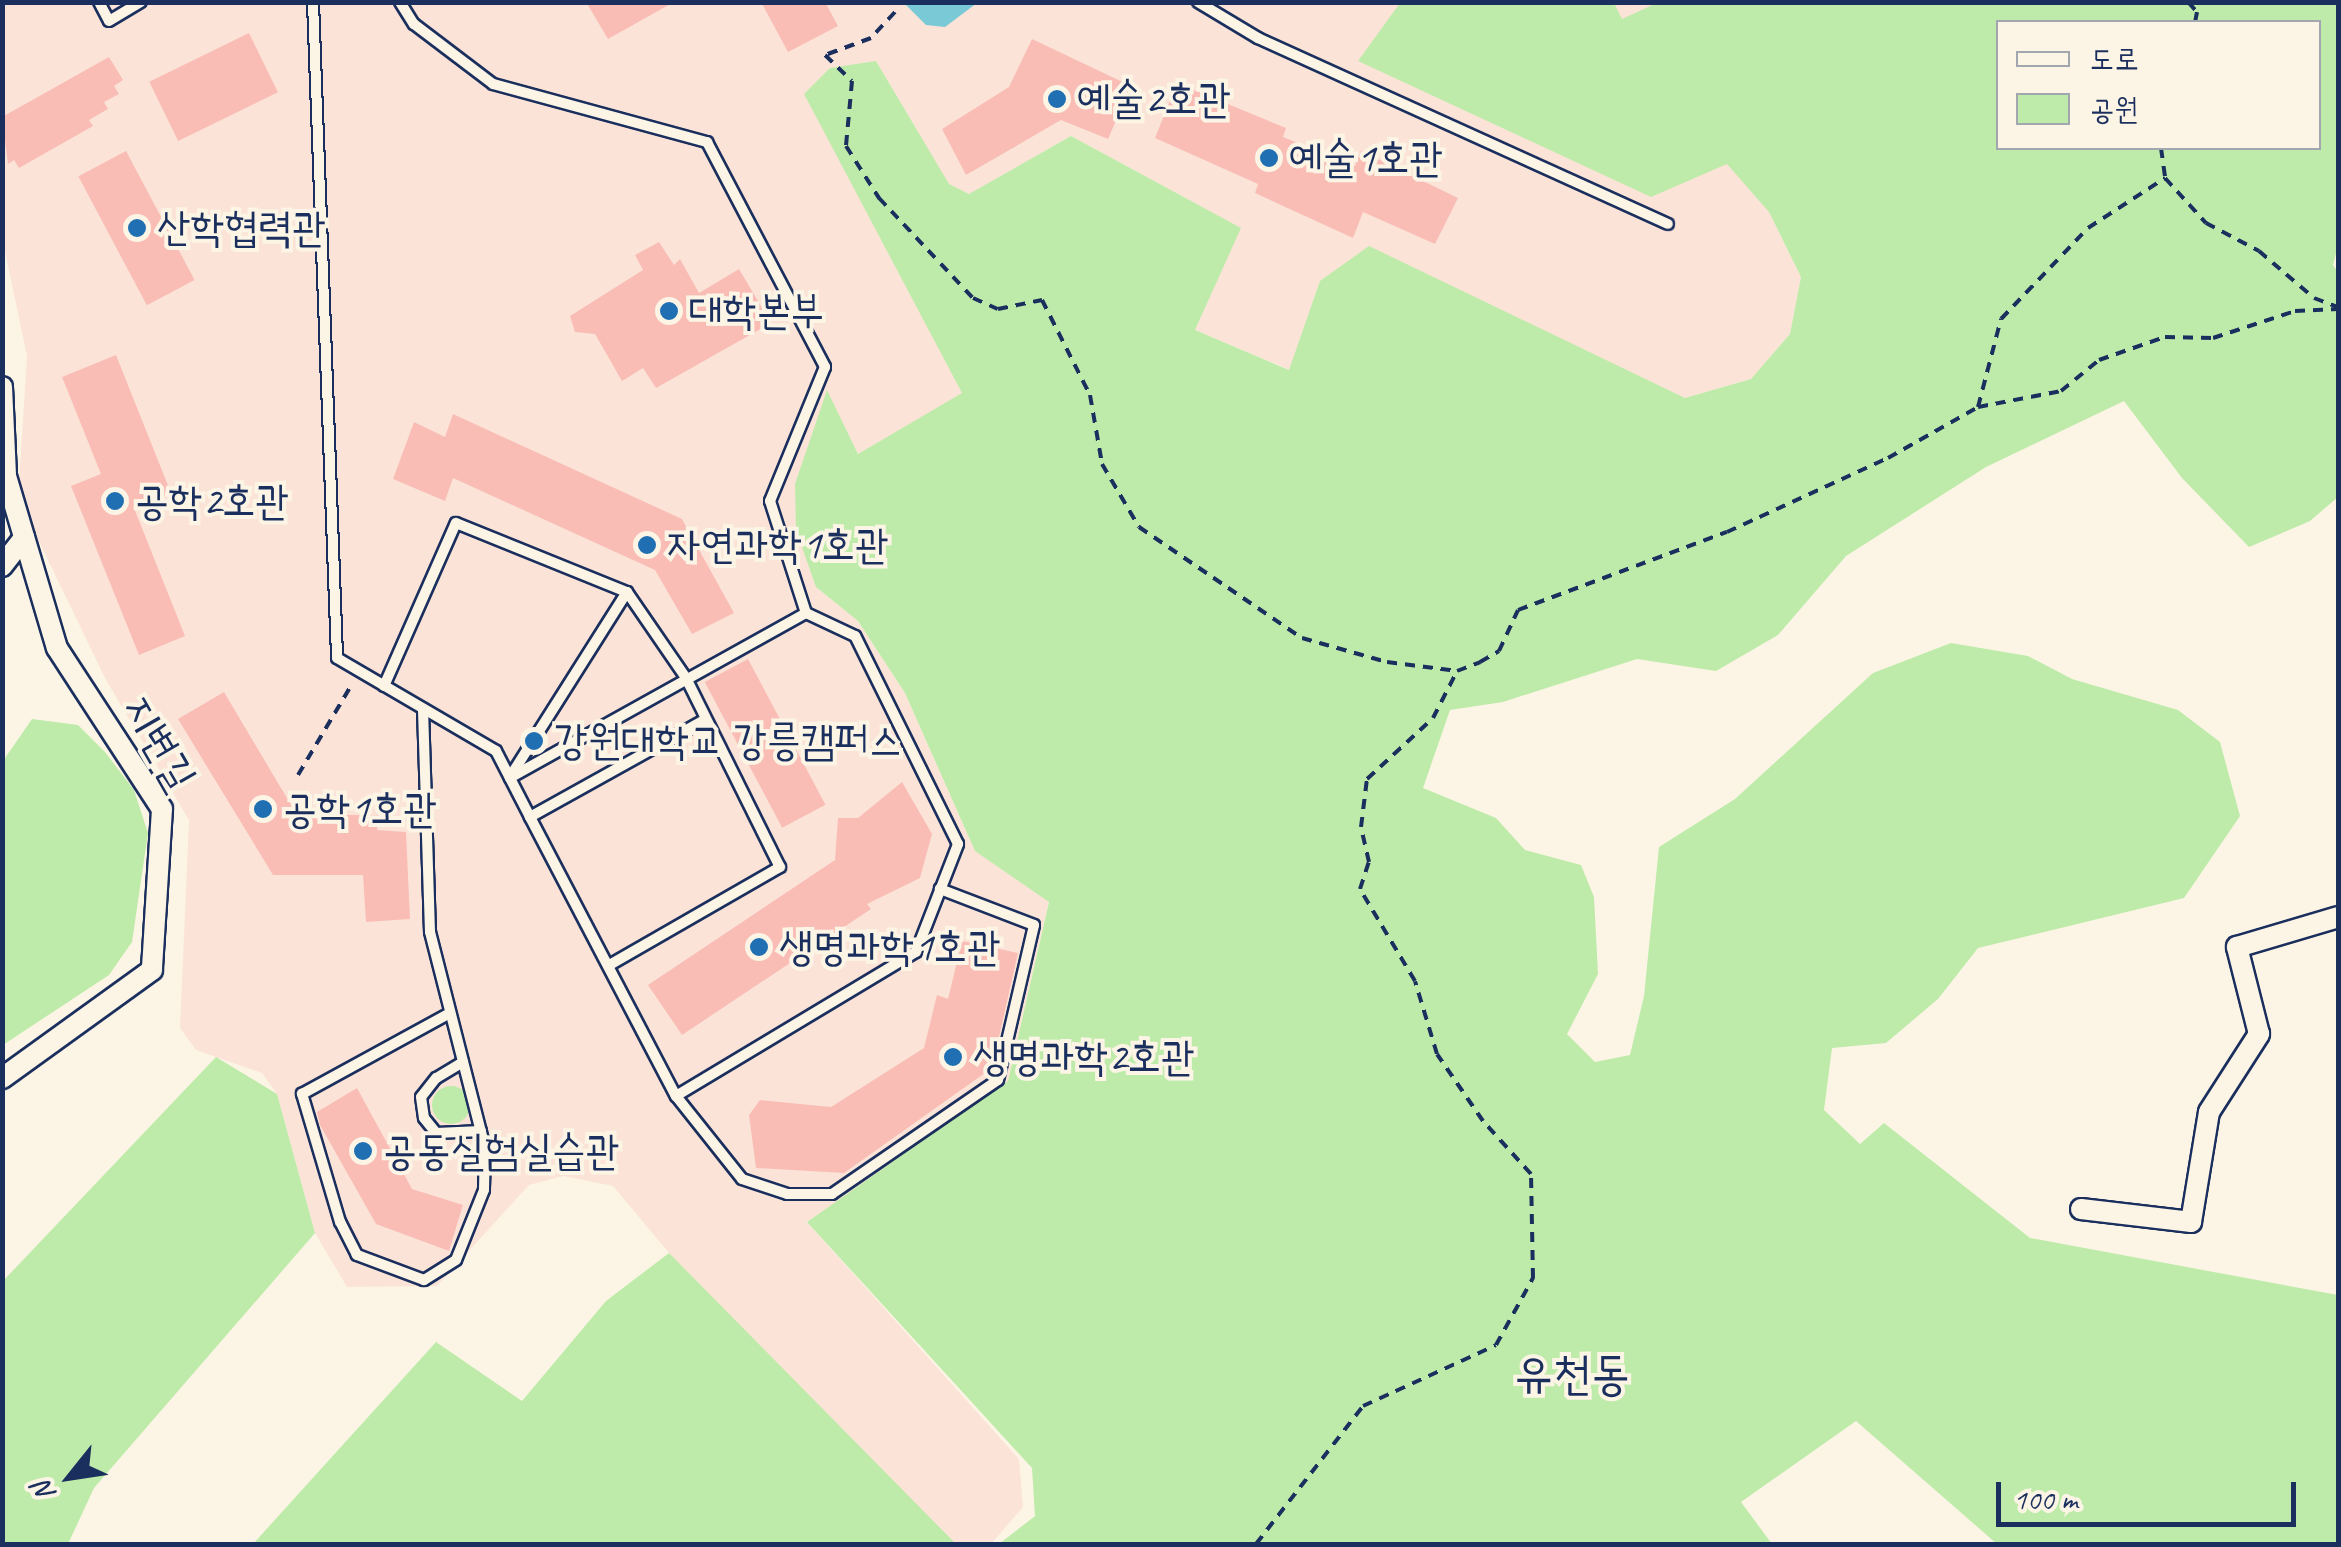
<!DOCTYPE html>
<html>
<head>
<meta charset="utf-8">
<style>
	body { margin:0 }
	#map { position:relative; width:2341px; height:1547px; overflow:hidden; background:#fcf5e5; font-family:Caveat,"Poor Story",sans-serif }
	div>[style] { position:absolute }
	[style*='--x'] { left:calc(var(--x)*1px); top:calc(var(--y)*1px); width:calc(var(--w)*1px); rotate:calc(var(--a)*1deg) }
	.built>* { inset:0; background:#fbe4d7 }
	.green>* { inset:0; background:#beeba9 }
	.round { border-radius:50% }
	.water>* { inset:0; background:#7ac9d7 }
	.building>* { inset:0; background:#f9bdb6; transform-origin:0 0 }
	.path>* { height:4px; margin-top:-2px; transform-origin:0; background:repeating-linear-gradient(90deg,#1b2f5e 0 10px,transparent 0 18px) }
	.roads { filter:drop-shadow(2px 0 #1b2f5e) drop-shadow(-2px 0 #1b2f5e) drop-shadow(0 2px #1b2f5e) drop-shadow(0 -2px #1b2f5e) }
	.lane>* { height:10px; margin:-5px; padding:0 5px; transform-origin:5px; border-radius:5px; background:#fcf5e5 }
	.street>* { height:20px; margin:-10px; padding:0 10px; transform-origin:10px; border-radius:10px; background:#fcf5e5 }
	.dots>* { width:28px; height:28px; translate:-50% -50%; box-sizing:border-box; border:5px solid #fcf5e5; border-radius:50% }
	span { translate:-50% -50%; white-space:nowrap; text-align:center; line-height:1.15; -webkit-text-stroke:8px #fcf5e5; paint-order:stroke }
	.poi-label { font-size:42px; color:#1b2f5e }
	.left { translate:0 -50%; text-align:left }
	.street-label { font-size:42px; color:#1b2f5e }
	.quarter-label { font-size:48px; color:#1b2f5e }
	.frame { position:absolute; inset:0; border:5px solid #1b2f5e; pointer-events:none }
	.legend { position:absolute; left:1996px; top:20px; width:325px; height:130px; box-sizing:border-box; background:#fcf5e5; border:2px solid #a2a6af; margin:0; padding:12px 18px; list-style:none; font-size:30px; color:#1b2f5e }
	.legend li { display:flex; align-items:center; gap:20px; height:50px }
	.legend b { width:50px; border:2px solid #a2a6af }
	.north { position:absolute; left:20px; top:1427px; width:100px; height:100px; -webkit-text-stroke:8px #fcf5e5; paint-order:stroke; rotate:240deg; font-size:28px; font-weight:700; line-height:40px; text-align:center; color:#1b2f5e }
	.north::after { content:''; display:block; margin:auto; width:35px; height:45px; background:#1b2f5e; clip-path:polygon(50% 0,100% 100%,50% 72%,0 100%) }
	.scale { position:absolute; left:1996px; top:1482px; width:300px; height:45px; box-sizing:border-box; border:5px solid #1b2f5e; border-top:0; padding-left:12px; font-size:30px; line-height:35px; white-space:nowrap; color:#1b2f5e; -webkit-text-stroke:8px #fcf5e5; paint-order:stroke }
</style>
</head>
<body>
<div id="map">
	<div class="built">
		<div style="clip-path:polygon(2px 3px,2132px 3px,1998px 22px,1769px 212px,1801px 277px,1790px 334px,1751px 379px,1685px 398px,1320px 281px,1290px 370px,1195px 330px,1240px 228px,1071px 136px,970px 194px,949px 185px,876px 61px,962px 394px,858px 454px,827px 391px,816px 587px,858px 621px,905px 693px,975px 851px,1049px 901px,1008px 1081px,807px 1222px,1019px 1459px,1023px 1507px,991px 1544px,955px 1544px,740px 1338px,613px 1186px,563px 1176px,529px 1185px,437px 1286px,347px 1287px,315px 1233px,277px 1094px,262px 1073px,196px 1050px,180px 1028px,189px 820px,106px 680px,18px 498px,27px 356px,3px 242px)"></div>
	</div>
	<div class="green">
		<div style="clip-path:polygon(evenodd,1657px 3px,2338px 3px,2338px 245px,2333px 265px,2338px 272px,2338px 497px,2310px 521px,2249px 547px,2182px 478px,2124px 401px,1986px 467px,1846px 556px,1778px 635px,1716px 671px,1637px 659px,1503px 702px,1450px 710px,1423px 788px,1496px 818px,1525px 850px,1581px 865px,1594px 897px,1598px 974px,1567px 1034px,1595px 1062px,1630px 1055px,1644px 996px,1659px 847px,1735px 799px,1873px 673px,1951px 643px,2028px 656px,2072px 679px,2178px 710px,2220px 742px,2240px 816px,2184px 898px,1978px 948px,1938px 999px,1886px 1043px,1832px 1048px,1824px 1110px,1860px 1144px,1884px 1123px,2030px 1238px,2338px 1295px,2338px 1544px,1997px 1544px,1856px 1421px,1741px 1502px,1772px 1544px,999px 1544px,1035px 1516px,1032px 1468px,807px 1222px,1008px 1081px,1049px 902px,975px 851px,905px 693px,858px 621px,816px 587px,796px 530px,795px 484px,827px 390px,858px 454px,962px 393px,804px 94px,830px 68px,876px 61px,949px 184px,969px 194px,1071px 136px,1241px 228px,1195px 330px,1289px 370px,1320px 281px,1369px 246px,1685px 398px,1751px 379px,1790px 334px,1801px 277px,1769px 212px,1727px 164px,1651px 197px,1358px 61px,1400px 3px,1614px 3px,1622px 19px,1657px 3px,1998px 22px,2318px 22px,2318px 148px,1998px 148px,1998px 22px)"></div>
		<div style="clip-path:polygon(32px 719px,78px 725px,105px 752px,134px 790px,148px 833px,132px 942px,109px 975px,3px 1045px,3px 761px)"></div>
		<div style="clip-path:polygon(216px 1057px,277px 1094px,315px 1233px,94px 1488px,68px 1544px,3px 1544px,3px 1281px)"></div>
		<div class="round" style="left:432px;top:1086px;width:38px;height:38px"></div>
		<div style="clip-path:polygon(669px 1253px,956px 1544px,253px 1544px,436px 1342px,522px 1401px,606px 1301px)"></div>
	</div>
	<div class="water">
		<div style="clip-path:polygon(904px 3px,977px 3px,945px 27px,926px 25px)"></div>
	</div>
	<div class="building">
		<div style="clip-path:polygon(586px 2px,674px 2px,608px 39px)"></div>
		<div style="clip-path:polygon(761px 2px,825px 2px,838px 26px,788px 52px)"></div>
		<div style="left:249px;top:33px;width:66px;height:111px;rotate:64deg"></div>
		<div style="clip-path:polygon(1032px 39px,1131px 86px,1108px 139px,1061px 120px,966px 175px,942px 129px,1009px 87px)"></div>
		<div style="clip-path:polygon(109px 57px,123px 80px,114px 86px,119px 94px,104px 102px,108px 109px,89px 120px,93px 126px,19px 168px,14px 160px,8px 164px,2px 117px)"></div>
		<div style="clip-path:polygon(1177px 83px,1286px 128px,1283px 137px,1355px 166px,1361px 151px,1458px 198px,1435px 244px,1363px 212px,1353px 238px,1255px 193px,1258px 184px,1155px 138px)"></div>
		<div style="left:126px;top:151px;width:146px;height:54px;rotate:62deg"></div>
		<div style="clip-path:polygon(659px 242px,674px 265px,680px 259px,699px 293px,739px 269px,771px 323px,656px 388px,643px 368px,622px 381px,595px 334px,575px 332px,570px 316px,643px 270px,635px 255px)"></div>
		<div style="clip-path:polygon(116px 355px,171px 493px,134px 508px,185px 636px,139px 655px,71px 486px,101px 474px,62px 377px)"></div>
		<div style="clip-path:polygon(453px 414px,682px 519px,734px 613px,692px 634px,655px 570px,453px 478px,445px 501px,393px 479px,414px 422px,445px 437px)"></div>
		<div style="left:748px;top:659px;width:165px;height:49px;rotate:62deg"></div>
		<div style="clip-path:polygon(224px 692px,297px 815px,379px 815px,377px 830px,406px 832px,410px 919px,366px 922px,363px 875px,273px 875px,178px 719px)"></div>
		<div style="clip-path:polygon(902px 782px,932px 834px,920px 878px,867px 904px,871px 909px,682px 1035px,648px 985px,835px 860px,838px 818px,858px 818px)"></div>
		<div style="clip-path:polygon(962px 941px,1018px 953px,992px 1068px,844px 1173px,756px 1168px,749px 1115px,760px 1100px,831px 1107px,924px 1048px,937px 995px,948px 999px)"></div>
		<div style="clip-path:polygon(357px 1088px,412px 1189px,463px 1205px,449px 1251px,376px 1224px,320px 1125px,317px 1112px)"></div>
	</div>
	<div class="path">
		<div style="--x:2188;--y:2;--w:13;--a:48"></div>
		<div style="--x:2197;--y:12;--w:10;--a:101"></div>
		<div style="--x:895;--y:12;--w:35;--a:133"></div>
		<div style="--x:871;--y:38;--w:49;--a:159.7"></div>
		<div style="--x:825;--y:55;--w:37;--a:44"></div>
		<div style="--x:852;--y:81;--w:65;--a:95.3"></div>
		<div style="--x:846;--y:146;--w:62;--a:57.6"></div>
		<div style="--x:879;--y:198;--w:137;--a:46.8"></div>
		<div style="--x:973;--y:298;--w:27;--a:24"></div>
		<div style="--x:998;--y:309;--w:45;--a:-11.6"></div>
		<div style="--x:1042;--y:300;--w:106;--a:63.2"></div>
		<div style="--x:1090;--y:395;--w:70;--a:80.1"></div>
		<div style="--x:1102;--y:464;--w:73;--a:59.6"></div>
		<div style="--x:1139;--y:527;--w:197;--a:34.3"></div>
		<div style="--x:1302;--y:638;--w:88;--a:15.8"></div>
		<div style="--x:1387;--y:662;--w:71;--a:7.3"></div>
		<div style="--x:1457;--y:671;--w:25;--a:-21"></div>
		<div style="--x:1480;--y:662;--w:22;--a:-30"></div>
		<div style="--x:1499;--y:651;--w:45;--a:-65.1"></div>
		<div style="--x:1518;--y:610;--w:223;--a:-20.5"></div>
		<div style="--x:1727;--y:532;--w:177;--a:-24.7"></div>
		<div style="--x:1888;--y:458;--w:103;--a:-29.5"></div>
		<div style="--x:1978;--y:407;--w:85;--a:-10.9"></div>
		<div style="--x:2061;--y:391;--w:49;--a:-39.2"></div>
		<div style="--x:2099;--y:360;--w:70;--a:-19.2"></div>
		<div style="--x:2165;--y:337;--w:48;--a:1.2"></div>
		<div style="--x:2213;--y:338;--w:86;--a:-18.2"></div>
		<div style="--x:2295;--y:311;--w:43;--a:-2.7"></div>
		<div style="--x:2161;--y:148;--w:30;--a:82"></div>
		<div style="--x:2165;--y:178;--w:61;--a:47.7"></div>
		<div style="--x:2206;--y:223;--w:60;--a:27.8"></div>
		<div style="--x:2259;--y:251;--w:72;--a:40.5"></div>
		<div style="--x:2314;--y:298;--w:25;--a:21"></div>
		<div style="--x:1978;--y:407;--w:91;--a:-75.4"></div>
		<div style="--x:2001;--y:319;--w:126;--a:-46.3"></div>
		<div style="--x:2088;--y:228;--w:92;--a:-33"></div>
		<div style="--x:298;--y:775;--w:106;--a:-59.3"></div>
		<div style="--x:1256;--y:1544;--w:175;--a:-52.2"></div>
		<div style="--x:1363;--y:1406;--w:146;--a:-24.6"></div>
		<div style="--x:1496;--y:1345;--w:77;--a:-61.1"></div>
		<div style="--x:1533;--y:1278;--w:104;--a:-91.1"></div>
		<div style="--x:1531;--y:1174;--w:72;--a:-132.2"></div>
		<div style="--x:1483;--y:1121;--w:81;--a:-124.5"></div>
		<div style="--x:1437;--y:1054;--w:76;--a:-106.8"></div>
		<div style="--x:1415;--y:981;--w:107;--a:-120.9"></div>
		<div style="--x:1360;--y:889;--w:28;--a:-72"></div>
		<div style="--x:1369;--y:862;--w:36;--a:-103"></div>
		<div style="--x:1361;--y:827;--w:48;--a:-82.9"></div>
		<div style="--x:1367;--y:779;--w:90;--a:-42.7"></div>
		<div style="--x:1433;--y:718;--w:53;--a:-62.9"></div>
	</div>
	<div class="roads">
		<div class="lane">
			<div style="--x:99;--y:2;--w:21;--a:62"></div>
			<div style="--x:109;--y:21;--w:37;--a:-31"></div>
			<div style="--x:313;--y:2;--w:656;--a:87.9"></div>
			<div style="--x:337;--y:658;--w:184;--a:30.3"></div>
			<div style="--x:496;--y:751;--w:74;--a:62.7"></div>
			<div style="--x:530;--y:817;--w:315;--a:62.4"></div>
			<div style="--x:676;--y:1096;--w:280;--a:-31"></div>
			<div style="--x:916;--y:952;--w:116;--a:-68.7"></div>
			<div style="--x:958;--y:844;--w:232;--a:-116.3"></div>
			<div style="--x:855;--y:636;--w:54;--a:-154.9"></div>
			<div style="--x:806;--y:613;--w:339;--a:150.9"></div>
			<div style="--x:400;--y:2;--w:26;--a:58"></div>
			<div style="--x:414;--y:24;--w:99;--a:37.2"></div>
			<div style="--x:493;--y:84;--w:222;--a:15.2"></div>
			<div style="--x:707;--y:142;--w:254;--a:62.3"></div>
			<div style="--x:825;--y:367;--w:145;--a:112.3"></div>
			<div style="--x:770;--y:501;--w:118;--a:72.2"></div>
			<div style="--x:1198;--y:2;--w:70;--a:31"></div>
			<div style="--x:1258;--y:38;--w:450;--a:24.4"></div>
			<div style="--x:384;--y:686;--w:178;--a:-66.2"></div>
			<div style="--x:456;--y:523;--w:184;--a:22"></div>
			<div style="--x:627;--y:592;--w:104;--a:55.5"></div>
			<div style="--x:686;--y:678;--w:211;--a:63.6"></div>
			<div style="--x:780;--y:867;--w:198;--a:150.1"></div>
			<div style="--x:423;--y:709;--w:223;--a:88.2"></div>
			<div style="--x:430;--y:932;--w:223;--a:75.7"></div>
			<div style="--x:485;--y:1148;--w:42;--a:91.4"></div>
			<div style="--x:484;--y:1190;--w:75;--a:111.8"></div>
			<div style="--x:456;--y:1260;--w:38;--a:148"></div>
			<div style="--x:424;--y:1280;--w:72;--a:-159.5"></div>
			<div style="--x:357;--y:1255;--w:37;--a:-117"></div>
			<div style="--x:340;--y:1222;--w:134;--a:-106.5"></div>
			<div style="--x:302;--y:1094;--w:169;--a:-28.7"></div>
			<div style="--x:510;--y:777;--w:219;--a:-57.7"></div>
			<div style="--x:530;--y:817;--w:201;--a:-29.1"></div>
			<div style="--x:463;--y:1062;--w:31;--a:149"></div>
			<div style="--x:436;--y:1078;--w:24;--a:128"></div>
			<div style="--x:421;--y:1097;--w:21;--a:82"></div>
			<div style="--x:424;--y:1118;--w:19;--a:51"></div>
			<div style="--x:436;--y:1133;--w:45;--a:-2.5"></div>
			<div style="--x:676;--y:1096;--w:106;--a:51.5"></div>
			<div style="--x:742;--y:1179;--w:47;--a:18.4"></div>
			<div style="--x:787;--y:1194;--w:45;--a:0"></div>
			<div style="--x:832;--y:1194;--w:201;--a:-34.5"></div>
			<div style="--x:998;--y:1080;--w:159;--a:-76.9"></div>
			<div style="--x:1034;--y:925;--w:101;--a:-159"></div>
		</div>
		<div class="street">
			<div style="--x:2;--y:387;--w:89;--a:87.4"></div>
			<div style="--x:6;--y:476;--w:179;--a:73.5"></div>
			<div style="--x:57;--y:648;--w:192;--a:56.9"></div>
			<div style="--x:162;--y:809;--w:161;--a:93.6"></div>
			<div style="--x:152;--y:970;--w:185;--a:144.2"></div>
			<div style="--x:2;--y:566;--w:36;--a:-52"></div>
			<div style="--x:2081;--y:1209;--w:111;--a:6.7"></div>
			<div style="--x:2191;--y:1222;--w:111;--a:-80.7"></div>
			<div style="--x:2209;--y:1112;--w:93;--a:-57.3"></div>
			<div style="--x:2259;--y:1034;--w:90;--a:-104.2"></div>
			<div style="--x:2237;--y:947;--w:105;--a:-16.5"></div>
		</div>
	</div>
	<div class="dots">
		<div style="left:1057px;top:99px;background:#1f6fb2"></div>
		<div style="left:1269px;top:158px;background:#1f6fb2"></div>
		<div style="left:137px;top:228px;background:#1f6fb2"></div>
		<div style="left:669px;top:311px;background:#1f6fb2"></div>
		<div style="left:115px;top:501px;background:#1f6fb2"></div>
		<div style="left:647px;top:545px;background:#1f6fb2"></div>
		<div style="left:534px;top:741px;background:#1f6fb2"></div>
		<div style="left:263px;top:809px;background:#1f6fb2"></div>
		<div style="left:759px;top:947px;background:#1f6fb2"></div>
		<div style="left:953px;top:1057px;background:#1f6fb2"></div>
		<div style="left:363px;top:1151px;background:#1f6fb2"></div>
	</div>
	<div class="poi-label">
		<span class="left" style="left:1077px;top:99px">예술2호관</span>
		<span class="left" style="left:1289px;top:158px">예술1호관</span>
		<span class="left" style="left:157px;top:228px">산학협력관</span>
		<span class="left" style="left:689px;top:311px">대학본부</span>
		<span class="left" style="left:135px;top:501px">공학2호관</span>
		<span class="left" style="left:667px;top:545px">자연과학1호관</span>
		<span class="left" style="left:554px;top:741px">강원대학교 강릉캠퍼스</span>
		<span class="left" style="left:283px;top:809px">공학1호관</span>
		<span class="left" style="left:779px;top:947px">생명과학1호관</span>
		<span class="left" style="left:973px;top:1057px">생명과학2호관</span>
		<span class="left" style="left:383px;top:1151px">공동실험실습관</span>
	</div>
	<div class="street-label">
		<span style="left:159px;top:743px;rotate:60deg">지변길</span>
	</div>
	<div class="quarter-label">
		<span style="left:1572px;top:1374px">유천동</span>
	</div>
	<div class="frame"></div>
	<ul class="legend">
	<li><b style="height:12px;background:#fcf5e5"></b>도로</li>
	<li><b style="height:28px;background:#beeba9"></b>공원</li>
	</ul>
	<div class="north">N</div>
	<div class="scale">100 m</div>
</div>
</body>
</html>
